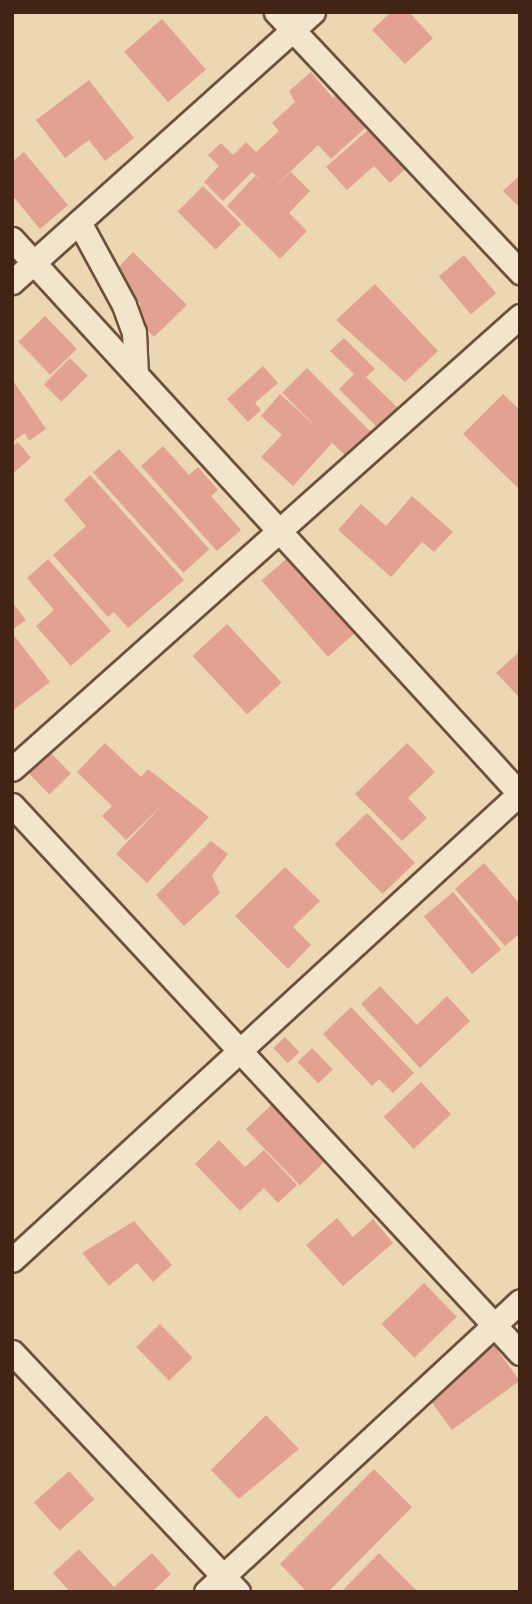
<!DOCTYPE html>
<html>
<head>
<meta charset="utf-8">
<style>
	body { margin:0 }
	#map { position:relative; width:532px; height:1604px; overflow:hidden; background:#ebd7b1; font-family:"IM FELL English",serif }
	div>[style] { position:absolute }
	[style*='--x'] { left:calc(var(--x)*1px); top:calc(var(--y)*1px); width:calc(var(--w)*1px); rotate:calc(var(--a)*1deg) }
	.building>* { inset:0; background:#e3a291; transform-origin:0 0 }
	.roads { filter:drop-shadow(2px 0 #6c513d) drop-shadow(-2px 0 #6c513d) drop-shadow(0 2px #6c513d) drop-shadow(0 -2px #6c513d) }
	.minor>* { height:23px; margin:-11.5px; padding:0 11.5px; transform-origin:11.5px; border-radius:11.5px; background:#f2e5cc }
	span { translate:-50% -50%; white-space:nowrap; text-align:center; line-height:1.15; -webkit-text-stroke:5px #f2e5cc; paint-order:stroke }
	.frame { position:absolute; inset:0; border:14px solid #412416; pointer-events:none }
</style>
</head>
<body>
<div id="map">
	<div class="building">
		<div style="clip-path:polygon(391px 12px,409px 12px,433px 38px,405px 64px,372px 30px)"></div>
		<div style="left:162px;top:19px;width:67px;height:50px;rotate:49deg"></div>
		<div style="clip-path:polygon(311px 72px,333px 98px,344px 88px,373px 121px,331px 159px,318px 145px,270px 191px,291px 172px,310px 191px,289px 213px,307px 231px,280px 259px,227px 206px,255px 176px,261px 181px,252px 172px,223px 201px,204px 182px,219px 166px,208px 155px,221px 143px,233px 155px,246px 142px,256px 152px,279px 131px,272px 123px,295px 102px,289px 91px)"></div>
		<div style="clip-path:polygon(89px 80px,134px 138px,105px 161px,89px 140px,65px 158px,36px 120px)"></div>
		<div style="clip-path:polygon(376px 123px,412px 163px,390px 183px,374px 166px,347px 190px,326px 167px)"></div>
		<div style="clip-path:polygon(24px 152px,68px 205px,40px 229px,12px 195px,12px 162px)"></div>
		<div style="clip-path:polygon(520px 175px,520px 208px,503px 191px)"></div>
		<div style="left:203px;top:186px;width:54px;height:36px;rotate:45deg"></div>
		<div style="clip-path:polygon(133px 252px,187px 305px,154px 337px,131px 314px,141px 304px,111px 275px)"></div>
		<div style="left:464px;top:255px;width:50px;height:33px;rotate:50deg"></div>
		<div style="clip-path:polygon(375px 284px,438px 351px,405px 382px,336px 320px)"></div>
		<div style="left:45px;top:316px;width:46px;height:37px;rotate:46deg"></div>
		<div style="clip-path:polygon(344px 338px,375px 369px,366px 377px,401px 411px,381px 431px,339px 389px,354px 374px,330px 351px)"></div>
		<div style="left:70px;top:358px;width:25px;height:37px;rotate:45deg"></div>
		<div style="clip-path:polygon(263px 366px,278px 383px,255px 403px,261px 410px,248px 422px,227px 399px)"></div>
		<div style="left:307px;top:368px;width:98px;height:35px;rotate:45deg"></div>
		<div style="clip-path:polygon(12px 379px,46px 429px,29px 441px,25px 433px,12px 442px)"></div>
		<div style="clip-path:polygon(280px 394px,333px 442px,293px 486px,261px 457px,282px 435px,261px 416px)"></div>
		<div style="clip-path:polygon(503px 394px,520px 410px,520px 490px,463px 434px)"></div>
		<div style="clip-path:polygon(18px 442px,31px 458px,12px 474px,12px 447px)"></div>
		<div style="clip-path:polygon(163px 446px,189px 475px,198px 467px,218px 490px,211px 496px,241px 530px,217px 551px,141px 466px)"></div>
		<div style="left:119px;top:449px;width:135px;height:35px;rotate:48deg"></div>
		<div style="clip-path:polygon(90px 475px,184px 580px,128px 628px,114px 612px,108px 617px,53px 555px,86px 526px,64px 500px)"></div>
		<div style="clip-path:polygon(412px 496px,453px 532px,434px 552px,422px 542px,391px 577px,338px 530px,361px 504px,386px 526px)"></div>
		<div style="left:291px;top:555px;width:101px;height:39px;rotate:49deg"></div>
		<div style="clip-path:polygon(48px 559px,111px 631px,71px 666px,36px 626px,54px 610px,27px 578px)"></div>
		<div style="clip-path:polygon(12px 602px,26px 620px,12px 630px)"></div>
		<div style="left:227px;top:624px;width:80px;height:47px;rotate:47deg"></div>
		<div style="clip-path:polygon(12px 633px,50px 682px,12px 711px)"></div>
		<div style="clip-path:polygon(520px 651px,520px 698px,496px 673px)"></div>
		<div style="clip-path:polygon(105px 743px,141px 777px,148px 769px,209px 817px,147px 883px,116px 854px,163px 804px,126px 840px,102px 816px,112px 806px,77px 772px)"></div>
		<div style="clip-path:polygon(407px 743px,435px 772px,408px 798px,427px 818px,402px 841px,355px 794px)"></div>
		<div style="left:50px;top:752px;width:30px;height:30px;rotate:46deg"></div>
		<div style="left:367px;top:813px;width:69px;height:45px;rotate:46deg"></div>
		<div style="clip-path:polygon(211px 841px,228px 854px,212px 875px,220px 893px,184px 926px,156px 895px)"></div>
		<div style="clip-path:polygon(484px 863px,520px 904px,520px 933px,505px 946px,455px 889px)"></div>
		<div style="clip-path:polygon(285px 867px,320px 901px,293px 927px,311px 945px,288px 969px,235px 916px)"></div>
		<div style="left:453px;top:892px;width:75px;height:38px;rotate:50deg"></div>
		<div style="clip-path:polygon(380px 986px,417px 1025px,447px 996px,470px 1021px,420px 1068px,361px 1004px)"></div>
		<div style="clip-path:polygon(351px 1007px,414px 1073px,393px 1093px,379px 1079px,372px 1086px,323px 1034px)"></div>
		<div style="left:285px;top:1037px;width:21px;height:16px;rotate:47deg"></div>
		<div style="left:312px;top:1048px;width:30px;height:20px;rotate:46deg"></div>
		<div style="left:421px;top:1082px;width:44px;height:51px;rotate:47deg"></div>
		<div style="left:271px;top:1105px;width:78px;height:35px;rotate:46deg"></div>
		<div style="clip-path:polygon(219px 1140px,245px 1167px,264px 1150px,297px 1185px,278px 1203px,264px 1188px,240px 1211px,195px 1164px)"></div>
		<div style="clip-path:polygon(337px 1218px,353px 1237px,373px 1219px,393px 1243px,343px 1286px,306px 1245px)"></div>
		<div style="clip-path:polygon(134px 1221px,172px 1265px,153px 1282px,137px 1263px,109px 1286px,82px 1253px)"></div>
		<div style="left:424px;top:1283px;width:47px;height:59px;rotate:46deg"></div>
		<div style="left:160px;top:1324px;width:47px;height:33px;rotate:46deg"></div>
		<div style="left:491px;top:1341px;width:49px;height:84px;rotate:54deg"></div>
		<div style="clip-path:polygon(266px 1415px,299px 1449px,239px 1499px,211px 1470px)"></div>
		<div style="clip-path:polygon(374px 1469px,412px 1507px,328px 1592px,307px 1592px,280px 1564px)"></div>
		<div style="left:69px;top:1471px;width:38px;height:47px;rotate:48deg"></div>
		<div style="clip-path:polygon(79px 1549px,114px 1587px,152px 1553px,171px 1574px,152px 1592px,70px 1592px,53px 1573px)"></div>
		<div style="clip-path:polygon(379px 1553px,418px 1592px,341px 1592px)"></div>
	</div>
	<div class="roads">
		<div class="minor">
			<div style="--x:276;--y:12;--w:357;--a:46.8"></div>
			<div style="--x:79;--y:222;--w:94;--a:61.5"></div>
			<div style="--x:124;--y:305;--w:29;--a:70"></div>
			<div style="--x:134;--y:332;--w:42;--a:87.3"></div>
			<div style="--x:12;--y:239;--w:752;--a:47.53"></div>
			<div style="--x:12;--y:282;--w:404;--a:-41.9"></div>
			<div style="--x:12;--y:769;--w:681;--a:-41.72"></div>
			<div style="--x:12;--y:805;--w:747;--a:47.17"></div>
			<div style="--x:12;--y:1260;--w:690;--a:-42.59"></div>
			<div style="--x:12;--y:1352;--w:330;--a:46.7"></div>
			<div style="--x:206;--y:1592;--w:428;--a:-42.8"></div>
		</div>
	</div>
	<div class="frame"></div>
</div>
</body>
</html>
